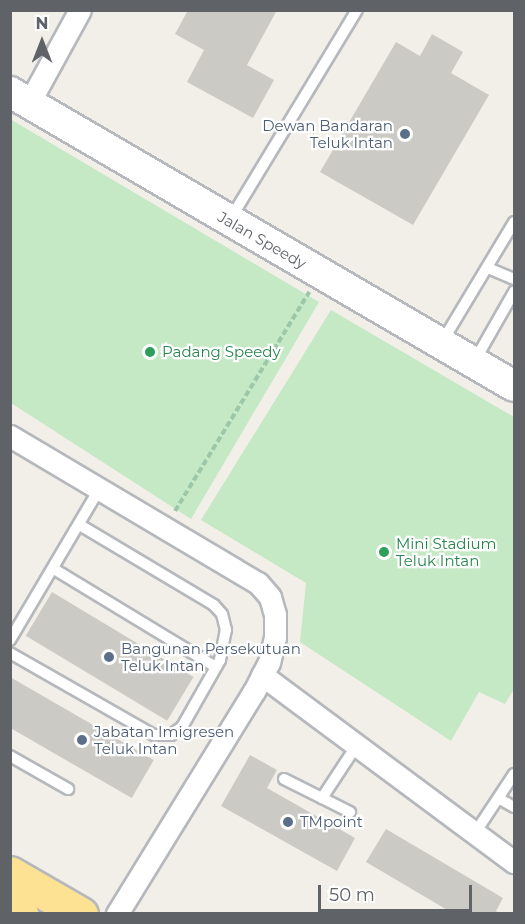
<!DOCTYPE html>
<html>
<head>
<meta charset="utf-8">
<style>
	body { margin:0 }
	#map { position:relative; width:525px; height:924px; overflow:hidden; background:#f1efe8; font-family:Montserrat,sans-serif }
	div>[style] { position:absolute }
	[style*='--x'] { left:calc(var(--x)*1px); top:calc(var(--y)*1px); width:calc(var(--w)*1px); rotate:calc(var(--a)*1deg) }
	.green>* { inset:0; background:#c5e8c5 }
	.building>* { inset:0; background:#cccac5; transform-origin:0 0 }
	.path>* { height:4px; margin-top:-2px; transform-origin:0; background:repeating-linear-gradient(90deg,#9cc7a9 0 6px,transparent 0 9px) }
	.roads { filter:drop-shadow(2px 0 #b5b8bc) drop-shadow(-2px 0 #b5b8bc) drop-shadow(0 2px #b5b8bc) drop-shadow(0 -2px #b5b8bc) }
	.lane>* { height:10px; margin:-5px; padding:0 5px; transform-origin:5px; border-radius:5px; background:#fff }
	.street>* { height:21px; margin:-10.5px; padding:0 10.5px; transform-origin:10.5px; border-radius:10.5px; background:#fff }
	.secondary>* { height:30px; margin:-15px; padding:0 15px; transform-origin:15px; border-radius:15px; background:#fff }
	.highway>* { height:33px; margin:-16.5px; padding:0 16.5px; transform-origin:16.5px; border-radius:16.5px; background:#fde293 }
	.dots>* { width:16px; height:16px; translate:-50% -50%; box-sizing:border-box; border:3px solid #fff; border-radius:50% }
	span { translate:-50% -50%; white-space:nowrap; text-align:center; line-height:1.15; -webkit-text-stroke:4.5px #fff; paint-order:stroke }
	.service-label { font-size:15px; color:#4e5e75 }
	.right { translate:-100% -50%; text-align:right }
	.left { translate:0 -50%; text-align:left }
	.street-label { font-size:15px; color:#5f6368 }
	.leisure-label { font-size:15px; color:#27864d }
	.frame { position:absolute; inset:0; border:12px solid #5f6368; pointer-events:none }
	.north { position:absolute; left:12px; top:12px; width:60px; height:60px; -webkit-text-stroke:4px #fff; paint-order:stroke; rotate:0deg; font-size:16px; font-weight:700; line-height:24px; text-align:center; color:#5f6368 }
	.north::after { content:''; display:block; margin:auto; width:21px; height:27px; background:#5f6368; clip-path:polygon(50% 0,100% 100%,50% 72%,0 100%) }
	.scale { position:absolute; left:318px; top:885px; width:154px; height:27px; box-sizing:border-box; border:3px solid #5f6368; border-top:0; padding-left:8px; font-size:18px; line-height:21px; white-space:nowrap; color:#5f6368; -webkit-text-stroke:4px #fff; paint-order:stroke }
</style>
</head>
<body>
<div id="map">
	<div class="green">
		<div style="clip-path:polygon(10px 119px,319px 302px,191px 519px,11px 403px)"></div>
		<div style="clip-path:polygon(331px 310px,514px 417px,514px 689px,505px 704px,479px 692px,451px 741px,300px 642px,306px 583px,201px 520px)"></div>
	</div>
	<div class="building">
		<div style="clip-path:polygon(188px 10px,277px 10px,247px 65px,274px 80px,253px 118px,187px 82px,204px 50px,175px 34px)"></div>
		<div style="clip-path:polygon(432px 34px,463px 52px,451px 73px,489px 95px,413px 225px,320px 172px,396px 42px,420px 56px)"></div>
		<div style="left:52px;top:592px;width:165px;height:51px;rotate:31deg"></div>
		<div style="left:10px;top:677px;width:166px;height:44px;rotate:30deg"></div>
		<div style="clip-path:polygon(250px 755px,277px 770px,267px 788px,355px 838px,337px 871px,221px 806px)"></div>
		<div style="clip-path:polygon(386px 829px,503px 898px,496px 911px,500px 914px,447px 914px,449px 911px,366px 862px)"></div>
	</div>
	<div class="path">
		<div style="--x:175;--y:511;--w:257;--a:-58.5"></div>
	</div>
	<div class="roads">
		<div class="lane">
			<div style="--x:231;--y:218;--w:243;--a:-58.8"></div>
			<div style="--x:488;--y:268;--w:28;--a:23"></div>
			<div style="--x:442;--y:342;--w:140;--a:-59"></div>
			<div style="--x:474;--y:362;--w:81;--a:-60.3"></div>
			<div style="--x:54;--y:569;--w:189;--a:31.2"></div>
			<div style="--x:10;--y:640;--w:177;--a:-59.4"></div>
			<div style="--x:10;--y:653;--w:166;--a:29.7"></div>
			<div style="--x:154;--y:735;--w:17;--a:0"></div>
			<div style="--x:171;--y:735;--w:14;--a:-36"></div>
			<div style="--x:182;--y:727;--w:77;--a:-60.4"></div>
			<div style="--x:220;--y:660;--w:31;--a:-79"></div>
			<div style="--x:226;--y:630;--w:16;--a:-104"></div>
			<div style="--x:222;--y:614;--w:12;--a:-132"></div>
			<div style="--x:214;--y:605;--w:156;--a:-149.2"></div>
			<div style="--x:10;--y:756;--w:67;--a:29.6"></div>
			<div style="--x:284;--y:779;--w:74;--a:26.6"></div>
			<div style="--x:322;--y:798;--w:64;--a:-56.6"></div>
			<div style="--x:500;--y:799;--w:16;--a:30"></div>
			<div style="--x:475;--y:833;--w:71;--a:-56.5"></div>
		</div>
		<div class="street">
			<div style="--x:29;--y:103;--w:106;--a:-61.3"></div>
			<div style="--x:10;--y:436;--w:288;--a:30.7"></div>
			<div style="--x:258;--y:583;--w:18;--a:49"></div>
			<div style="--x:270;--y:597;--w:18;--a:74"></div>
			<div style="--x:275;--y:614;--w:23;--a:90"></div>
			<div style="--x:275;--y:637;--w:26;--a:103"></div>
			<div style="--x:269;--y:662;--w:33;--a:117"></div>
			<div style="--x:254;--y:691;--w:262;--a:121.6"></div>
			<div style="--x:262;--y:675;--w:314;--a:36.6"></div>
		</div>
		<div class="secondary">
			<div style="--x:10;--y:92;--w:583;--a:30.26"></div>
		</div>
		<div class="highway">
			<div style="--x:10;--y:873;--w:82;--a:30"></div>
			<div style="--x:10;--y:908;--w:13;--a:29"></div>
		</div>
	</div>
	<div class="dots">
		<div style="left:405px;top:134px;background:#5c6f8a"></div>
		<div style="left:150px;top:352px;background:#2e9e5b"></div>
		<div style="left:384px;top:552px;background:#2e9e5b"></div>
		<div style="left:109px;top:657px;background:#5c6f8a"></div>
		<div style="left:82px;top:740px;background:#5c6f8a"></div>
		<div style="left:288px;top:822px;background:#5c6f8a"></div>
	</div>
	<div class="service-label">
		<span class="right" style="left:393px;top:134px">Dewan Bandaran<br>Teluk Intan</span>
		<span class="left" style="left:121px;top:657px">Bangunan Persekutuan<br>Teluk Intan</span>
		<span class="left" style="left:94px;top:740px">Jabatan Imigresen<br>Teluk Intan</span>
		<span class="left" style="left:300px;top:822px">TMpoint</span>
	</div>
	<div class="street-label">
		<span style="left:262px;top:240px;rotate:30deg">Jalan Speedy</span>
	</div>
	<div class="leisure-label">
		<span class="left" style="left:162px;top:352px">Padang Speedy</span>
		<span class="left" style="left:396px;top:552px">Mini Stadium<br>Teluk Intan</span>
	</div>
	<div class="frame"></div>
	<div class="north">N</div>
	<div class="scale">50 m</div>
</div>
</body>
</html>
